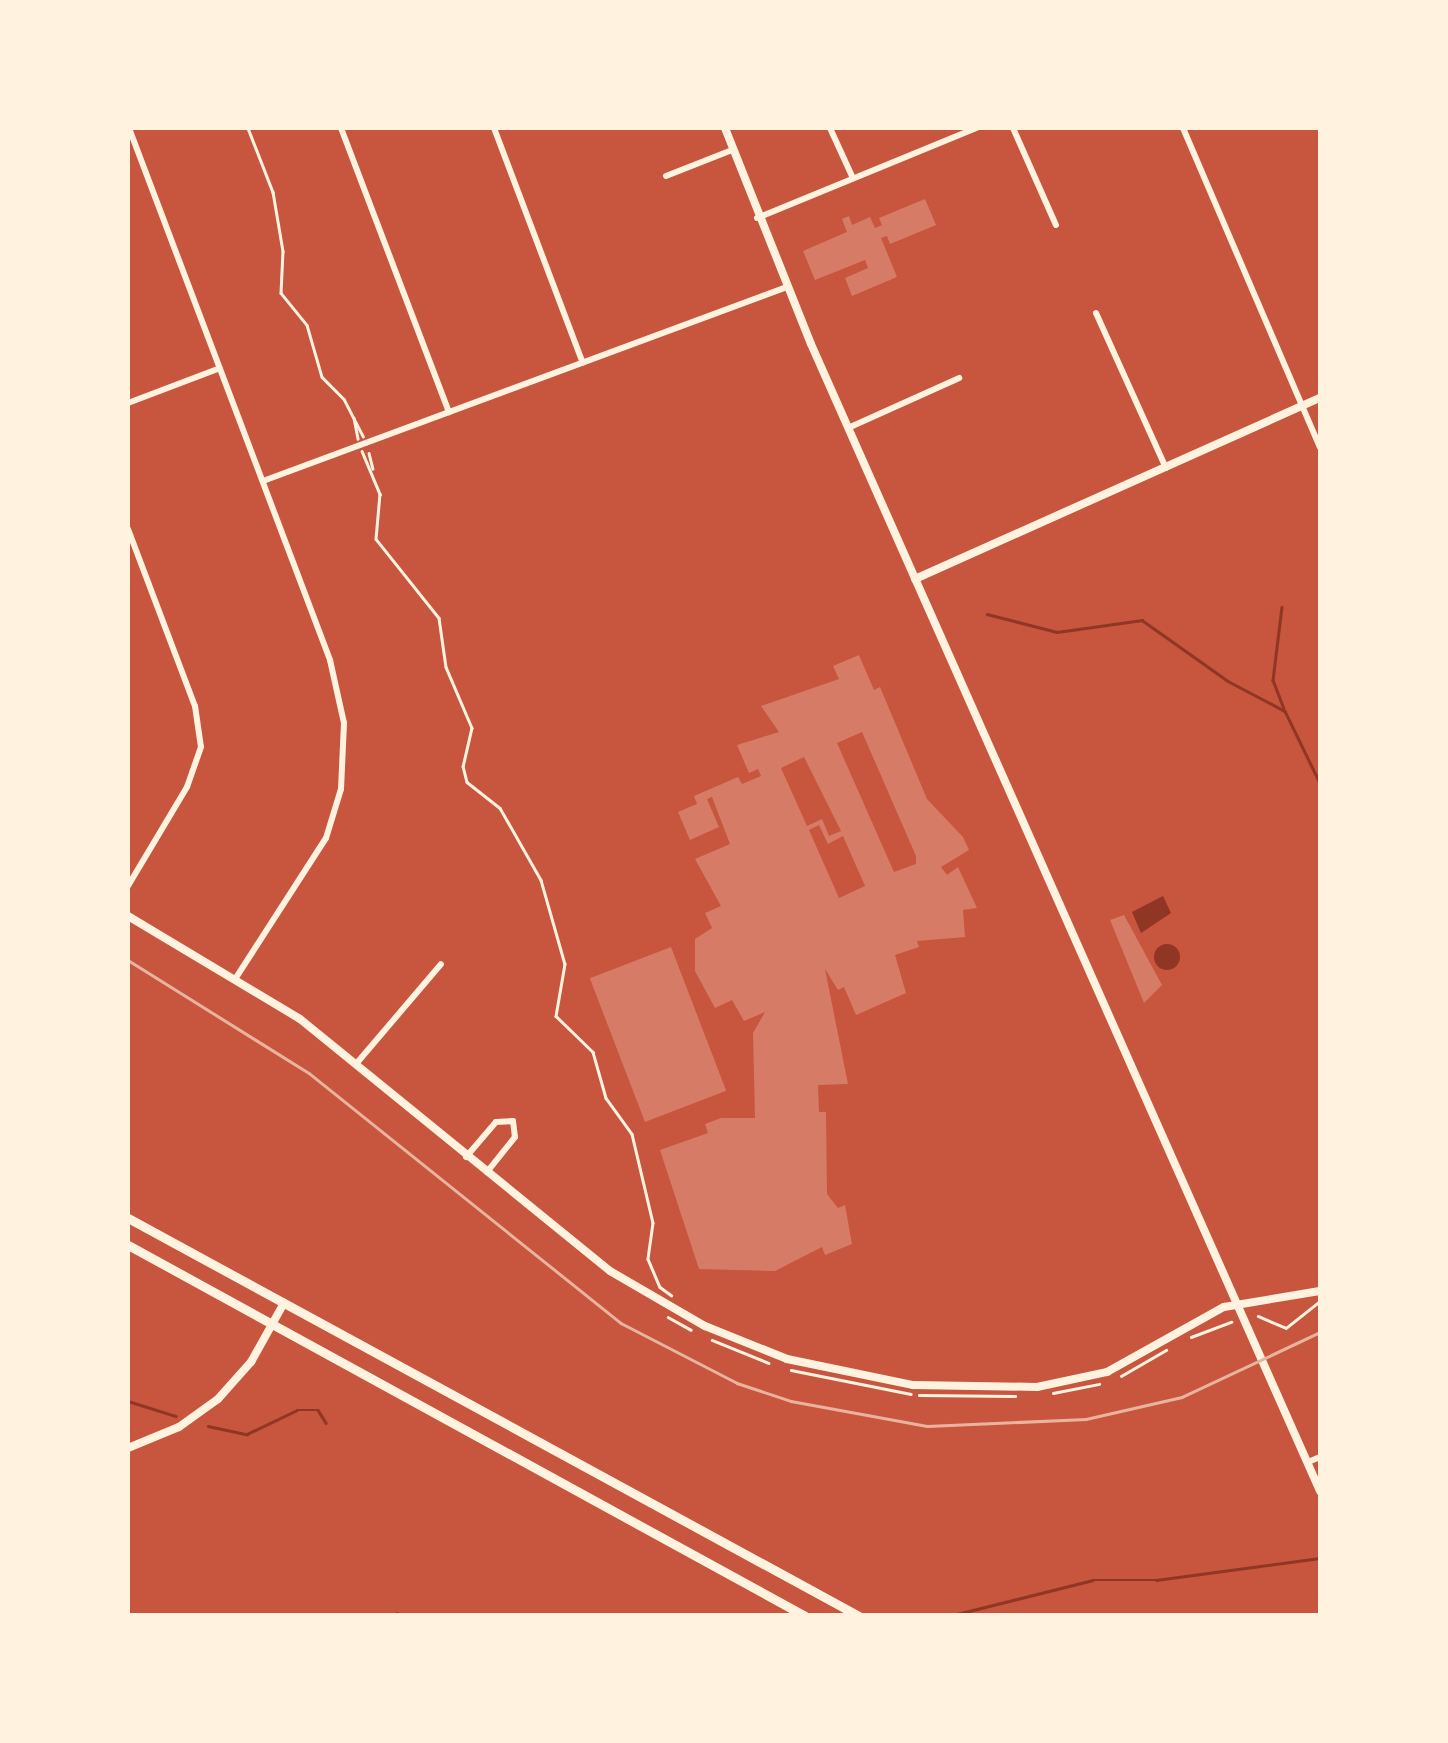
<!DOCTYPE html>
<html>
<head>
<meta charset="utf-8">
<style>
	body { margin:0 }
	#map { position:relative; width:1448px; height:1743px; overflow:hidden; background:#c8553d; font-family:"Varela Round",sans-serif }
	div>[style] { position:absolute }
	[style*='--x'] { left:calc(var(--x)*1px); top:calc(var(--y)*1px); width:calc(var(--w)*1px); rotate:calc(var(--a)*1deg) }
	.water>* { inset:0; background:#8f3625 }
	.round { border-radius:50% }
	.stream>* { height:2.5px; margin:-1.25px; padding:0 1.25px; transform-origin:1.25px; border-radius:1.25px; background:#8f3625 }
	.building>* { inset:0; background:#d67c66; transform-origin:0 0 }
	.path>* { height:2.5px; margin:-1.25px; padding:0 1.25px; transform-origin:1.25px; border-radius:1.25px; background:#fff3e0 }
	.minor>* { height:6px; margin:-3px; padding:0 3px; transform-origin:3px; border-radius:3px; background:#fff3e0 }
	.tertiary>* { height:8px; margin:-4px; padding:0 4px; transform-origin:4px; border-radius:4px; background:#fff3e0 }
	.secondary>* { height:9px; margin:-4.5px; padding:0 4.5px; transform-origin:4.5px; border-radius:4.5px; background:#fff3e0 }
	.tram>* { height:2.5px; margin:-1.25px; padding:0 1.25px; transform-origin:1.25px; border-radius:1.25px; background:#e9b49f }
	span { translate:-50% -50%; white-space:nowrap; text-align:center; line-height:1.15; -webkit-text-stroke:8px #fff3e0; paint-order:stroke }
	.frame { position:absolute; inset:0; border:130px solid #fff3e0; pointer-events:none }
</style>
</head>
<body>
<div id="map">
	<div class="water">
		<div style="clip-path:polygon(1163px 896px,1171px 913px,1141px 933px,1132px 912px)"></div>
		<div class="round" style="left:1154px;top:944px;width:26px;height:26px"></div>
	</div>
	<div class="stream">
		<div style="--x:1282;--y:607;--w:74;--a:97"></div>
		<div style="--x:1273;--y:680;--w:30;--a:69"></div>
		<div style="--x:987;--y:614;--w:72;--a:14.4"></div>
		<div style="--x:1057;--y:632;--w:86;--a:-8"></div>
		<div style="--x:1142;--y:620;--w:105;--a:35.3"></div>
		<div style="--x:1228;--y:681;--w:64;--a:27.8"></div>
		<div style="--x:1285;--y:711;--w:80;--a:64.1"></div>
		<div style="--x:128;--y:1401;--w:50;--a:17.4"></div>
		<div style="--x:208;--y:1426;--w:40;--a:12"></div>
		<div style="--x:247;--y:1434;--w:55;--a:-25.6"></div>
		<div style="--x:297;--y:1410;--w:21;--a:0"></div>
		<div style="--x:318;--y:1410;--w:15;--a:58"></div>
		<div style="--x:397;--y:1613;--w:4;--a:45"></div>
		<div style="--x:949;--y:1616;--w:148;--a:-14"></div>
		<div style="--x:1093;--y:1580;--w:63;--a:0"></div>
		<div style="--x:1156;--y:1580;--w:165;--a:-7.6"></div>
	</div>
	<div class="building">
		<div style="clip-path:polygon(925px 199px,936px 225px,890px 244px,887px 236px,881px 238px,897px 277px,852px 296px,845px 278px,868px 268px,865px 260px,815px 280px,803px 251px,847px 232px,842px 219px,849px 216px,852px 225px,870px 217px,875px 228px,882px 225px,879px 218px)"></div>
		<div style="clip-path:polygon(evenodd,859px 655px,874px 690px,880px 687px,927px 799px,963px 837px,969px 850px,941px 867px,947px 875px,958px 867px,977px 908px,963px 910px,965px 937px,917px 941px,919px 947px,895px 955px,906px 993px,856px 1015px,844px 987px,838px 990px,825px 969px,848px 1084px,818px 1085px,819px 1112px,826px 1112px,827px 1194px,838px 1208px,845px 1205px,852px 1244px,825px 1255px,822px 1247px,775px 1271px,699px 1269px,660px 1150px,708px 1133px,705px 1124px,721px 1118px,755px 1118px,753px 1033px,765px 1012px,744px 1021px,732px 1000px,715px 1008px,695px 971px,695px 939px,712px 928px,705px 913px,721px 906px,695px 859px,730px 844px,712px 797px,707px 799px,719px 827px,690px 840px,678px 812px,697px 804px,694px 796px,738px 777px,742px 784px,761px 776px,758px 769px,749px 773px,737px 745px,779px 732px,761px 706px,839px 679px,833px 666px,859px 655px,862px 732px,916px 856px,916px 864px,894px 872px,837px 743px,862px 732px,859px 655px,804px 757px,841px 831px,829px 836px,822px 819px,807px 826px,781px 768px,804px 757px,859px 655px,819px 825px,828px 844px,843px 836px,865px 886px,839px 898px,809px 830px,819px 825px)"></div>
		<div style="clip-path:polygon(1124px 915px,1162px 985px,1144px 1003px,1110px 920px)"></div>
		<div style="left:671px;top:947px;width:154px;height:87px;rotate:69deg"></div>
	</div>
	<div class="path">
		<div style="--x:248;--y:128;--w:69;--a:68.7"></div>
		<div style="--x:273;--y:192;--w:60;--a:80.4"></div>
		<div style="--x:283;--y:251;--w:42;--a:92.7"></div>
		<div style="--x:281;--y:293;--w:41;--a:50.9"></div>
		<div style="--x:307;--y:325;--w:54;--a:73.9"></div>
		<div style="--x:322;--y:377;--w:31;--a:45"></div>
		<div style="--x:344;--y:399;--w:42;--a:62.8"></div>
		<div style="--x:354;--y:418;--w:21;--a:79"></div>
		<div style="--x:362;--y:451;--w:47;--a:67.3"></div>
		<div style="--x:380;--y:494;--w:45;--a:95.1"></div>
		<div style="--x:376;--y:539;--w:101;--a:51.4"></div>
		<div style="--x:439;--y:618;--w:49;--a:81.9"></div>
		<div style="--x:446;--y:667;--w:66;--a:66.9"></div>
		<div style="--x:472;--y:728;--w:39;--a:103"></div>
		<div style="--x:463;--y:766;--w:16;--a:76"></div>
		<div style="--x:467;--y:782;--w:42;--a:38.2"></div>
		<div style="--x:500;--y:808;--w:83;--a:60.3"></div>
		<div style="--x:541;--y:880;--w:87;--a:74.1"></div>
		<div style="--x:565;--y:964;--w:53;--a:99.8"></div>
		<div style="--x:556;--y:1016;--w:52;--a:44.2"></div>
		<div style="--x:593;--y:1052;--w:48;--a:74.2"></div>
		<div style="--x:606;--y:1098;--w:44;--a:54.2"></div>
		<div style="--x:632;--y:1134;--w:91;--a:76.7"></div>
		<div style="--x:653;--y:1223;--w:36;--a:98"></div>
		<div style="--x:648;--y:1259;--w:30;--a:67"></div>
		<div style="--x:660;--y:1287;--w:14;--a:36"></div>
		<div style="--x:369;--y:453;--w:16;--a:76"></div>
		<div style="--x:1258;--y:1316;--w:30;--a:23"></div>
		<div style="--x:1286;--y:1328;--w:43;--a:-38.5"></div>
		<div style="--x:668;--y:1317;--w:26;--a:29"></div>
		<div style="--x:1191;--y:1337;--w:43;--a:-20.6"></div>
		<div style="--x:712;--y:1340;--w:61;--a:22"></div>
		<div style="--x:791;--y:1370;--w:122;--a:11.3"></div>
		<div style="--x:1121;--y:1376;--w:52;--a:-30"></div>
		<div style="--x:1053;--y:1393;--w:47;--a:-11.1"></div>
		<div style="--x:919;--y:1395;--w:96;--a:0.6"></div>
	</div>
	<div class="minor">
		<div style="--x:129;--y:128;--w:569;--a:69.3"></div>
		<div style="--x:330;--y:660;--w:65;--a:77.5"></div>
		<div style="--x:344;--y:723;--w:66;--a:92.6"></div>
		<div style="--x:341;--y:789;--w:51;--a:107"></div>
		<div style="--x:326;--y:838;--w:164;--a:122.8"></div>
		<div style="--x:341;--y:128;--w:304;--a:69.2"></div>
		<div style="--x:494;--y:128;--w:251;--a:69.3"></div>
		<div style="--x:830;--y:128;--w:53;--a:65.4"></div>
		<div style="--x:1013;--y:128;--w:106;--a:66.1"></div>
		<div style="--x:1183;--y:128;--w:347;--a:66.8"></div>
		<div style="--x:666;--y:176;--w:71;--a:-21.5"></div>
		<div style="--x:757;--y:218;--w:237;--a:-22.3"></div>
		<div style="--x:1096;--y:313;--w:170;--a:65.7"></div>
		<div style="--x:128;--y:403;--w:98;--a:-20.8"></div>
		<div style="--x:848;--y:428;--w:122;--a:-24.2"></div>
		<div style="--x:263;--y:481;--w:559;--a:-20.32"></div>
		<div style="--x:128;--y:529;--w:189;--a:69.3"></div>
		<div style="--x:195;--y:706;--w:41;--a:81.7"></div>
		<div style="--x:201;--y:747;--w:42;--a:109.3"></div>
		<div style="--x:187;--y:787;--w:115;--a:120.8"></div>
		<div style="--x:356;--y:1064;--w:131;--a:-49.6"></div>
		<div style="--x:466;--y:1157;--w:46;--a:-49.4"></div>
		<div style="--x:496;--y:1122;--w:17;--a:-3"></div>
		<div style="--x:513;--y:1121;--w:16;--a:83"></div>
		<div style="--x:515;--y:1137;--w:45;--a:128.7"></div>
		<div style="--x:1308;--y:1462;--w:13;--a:-23"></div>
	</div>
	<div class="tertiary">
		<div style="--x:725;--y:128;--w:232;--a:68.3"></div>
		<div style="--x:811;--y:344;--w:1255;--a:66.07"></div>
		<div style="--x:915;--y:579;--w:444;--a:-24.1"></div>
		<div style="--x:128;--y:916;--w:200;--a:30.9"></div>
		<div style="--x:300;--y:1019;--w:400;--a:39.1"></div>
		<div style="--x:610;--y:1271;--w:110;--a:30.1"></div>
		<div style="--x:705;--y:1326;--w:88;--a:21.9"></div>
		<div style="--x:787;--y:1359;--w:129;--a:11.7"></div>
		<div style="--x:913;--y:1385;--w:124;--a:0.9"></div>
		<div style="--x:1037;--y:1387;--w:72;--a:-12.1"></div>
		<div style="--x:1107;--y:1372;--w:134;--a:-29.1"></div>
		<div style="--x:1224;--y:1307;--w:97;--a:-9.5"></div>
		<div style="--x:128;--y:1448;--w:55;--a:-22.4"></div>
		<div style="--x:179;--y:1427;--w:48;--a:-35.7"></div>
		<div style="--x:218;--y:1399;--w:50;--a:-48.3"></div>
		<div style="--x:251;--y:1362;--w:68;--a:-60.8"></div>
	</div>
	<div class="secondary">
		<div style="--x:128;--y:1218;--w:832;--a:28.57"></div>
		<div style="--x:128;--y:1245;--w:772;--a:28.72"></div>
	</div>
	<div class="tram">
		<div style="--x:128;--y:960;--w:213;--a:32"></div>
		<div style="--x:309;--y:1073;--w:400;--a:38.7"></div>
		<div style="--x:621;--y:1323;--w:131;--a:27.3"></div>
		<div style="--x:737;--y:1383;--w:57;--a:18.4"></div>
		<div style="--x:791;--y:1401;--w:138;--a:10.4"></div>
		<div style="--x:927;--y:1426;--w:159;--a:-2.5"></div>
		<div style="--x:1086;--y:1419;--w:98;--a:-12.9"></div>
		<div style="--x:1182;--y:1397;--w:153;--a:-25.2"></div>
	</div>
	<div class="frame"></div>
</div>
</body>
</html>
